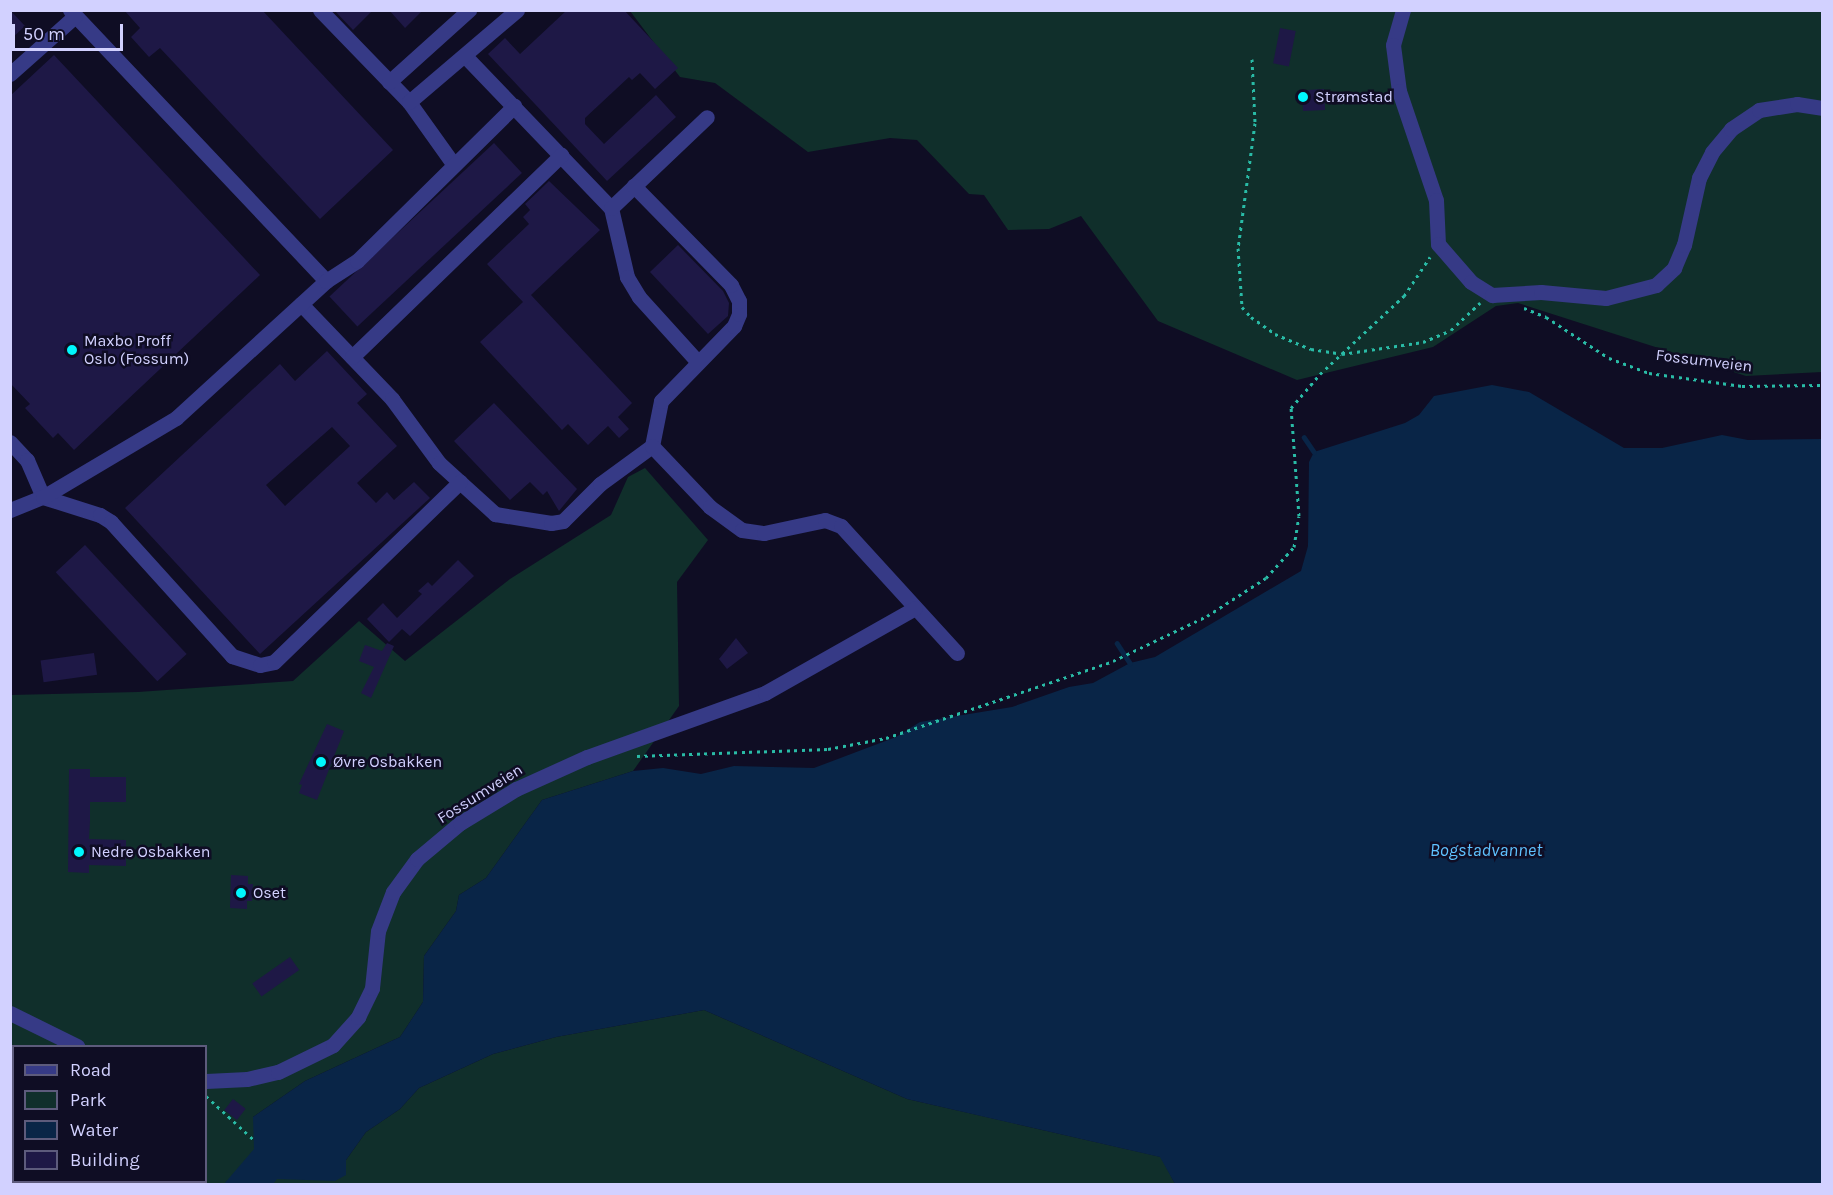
<!DOCTYPE html>
<html>
<head>
<meta charset="utf-8">
<style>
	body { margin:0 }
	#map { position:relative; width:1833px; height:1195px; overflow:hidden; background:#0f0d24; font-family:Karla,sans-serif }
	div>[style] { position:absolute }
	[style*='--x'] { left:calc(var(--x)*1px); top:calc(var(--y)*1px); width:calc(var(--w)*1px); rotate:calc(var(--a)*1deg) }
	.green>* { inset:0; background:#102f2b }
	.water>* { inset:0; background:#092547 }
	.stream>* { height:4.5px; margin:-2.25px; padding:0 2.25px; transform-origin:2.25px; border-radius:2.25px; background:#092547 }
	.building>* { inset:0; background:#1e1846; transform-origin:0 0 }
	.path>* { height:3px; margin-top:-1.5px; transform-origin:0; background:repeating-linear-gradient(90deg,#29bba6 0 3px,transparent 0 7.5px) }
	.minor>* { height:15px; margin:-7.5px; padding:0 7.5px; transform-origin:7.5px; border-radius:7.5px; background:#363a86 }
	.dots>* { width:16px; height:16px; translate:-50% -50%; box-sizing:border-box; border:3px solid #0f0d24; border-radius:50% }
	span { translate:-50% -50%; white-space:nowrap; text-align:center; line-height:1.15; -webkit-text-stroke:5px #0f0d24; paint-order:stroke }
	.poi-label { font-size:16px; color:#d2d1ff }
	.left { translate:0 -50%; text-align:left }
	.street-label { font-size:16px; color:#d2d1ff }
	.water-label { font-size:18px; color:#5fc2ff; font-style:italic }
	.frame { position:absolute; inset:0; border:12px solid #d2d1ff; pointer-events:none }
	.legend { position:absolute; left:12px; top:1045px; width:195px; height:138px; box-sizing:border-box; background:#0f0d24; border:2px solid #5d5b7c; margin:0; padding:8px 10px; list-style:none; font-size:18px; color:#d2d1ff }
	.legend li { display:flex; align-items:center; gap:12px; height:30px }
	.legend b { width:30px; border:2px solid #5d5b7c }
	.scale { position:absolute; left:12px; top:24px; width:111px; height:27px; box-sizing:border-box; border:3px solid #d2d1ff; border-top:0; padding-left:8px; font-size:18px; line-height:21px; white-space:nowrap; color:#d2d1ff; -webkit-text-stroke:4px #0f0d24; paint-order:stroke }
</style>
</head>
<body>
<div id="map">
	<div class="green">
		<div style="clip-path:polygon(630px 11px,1822px 11px,1822px 372px,1746px 376px,1518px 303px,1496px 306px,1433px 347px,1297px 380px,1158px 321px,1081px 216px,1049px 229px,1008px 230px,984px 195px,969px 194px,917px 140px,890px 138px,808px 152px,715px 83px,680px 77px)"></div>
		<div style="clip-path:polygon(evenodd,645px 468px,708px 540px,677px 582px,679px 706px,633px 771px,542px 800px,486px 878px,459px 895px,456px 911px,424px 956px,423px 1002px,400px 1037px,305px 1081px,253px 1117px,346px 1160px,366px 1132px,400px 1109px,419px 1088px,493px 1054px,556px 1037px,704px 1010px,907px 1099px,1161px 1157px,1175px 1184px,11px 1184px,10px 695px,138px 692px,293px 681px,359px 621px,405px 661px,510px 579px,611px 515px,628px 477px,645px 468px,14px 1046px,206px 1046px,206px 1182px,14px 1182px,14px 1046px)"></div>
	</div>
	<div class="water">
		<div style="clip-path:polygon(1492px 385px,1529px 392px,1624px 448px,1662px 448px,1722px 435px,1748px 440px,1822px 439px,1822px 1184px,1175px 1184px,1160px 1157px,907px 1099px,704px 1010px,556px 1037px,493px 1054px,419px 1088px,400px 1109px,366px 1132px,346px 1160px,346px 1175px,335px 1181px,277px 1179px,273px 1184px,224px 1184px,254px 1149px,253px 1117px,305px 1081px,400px 1037px,423px 1002px,424px 956px,456px 911px,459px 895px,486px 878px,542px 800px,633px 771px,663px 768px,701px 774px,734px 766px,814px 768px,896px 737px,920px 722px,1012px 707px,1069px 687px,1093px 683px,1130px 663px,1155px 657px,1301px 571px,1308px 546px,1309px 462px,1314px 452px,1405px 423px,1419px 415px,1434px 396px)"></div>
	</div>
	<div class="stream">
		<div style="--x:1304;--y:437;--w:18;--a:56"></div>
		<div style="--x:1117;--y:643;--w:24;--a:57"></div>
	</div>
	<div class="building">
		<div style="clip-path:polygon(10px 10px,25px 26px,10px 40px)"></div>
		<div style="clip-path:polygon(124px 10px,262px 10px,393px 150px,320px 219px,160px 48px,149px 57px,131px 37px,140px 28px)"></div>
		<div style="clip-path:polygon(334px 10px,373px 10px,353px 30px)"></div>
		<div style="clip-path:polygon(389px 10px,423px 10px,405px 28px)"></div>
		<div style="clip-path:polygon(567px 10px,624px 10px,678px 68px,655px 89px,640px 73px,632px 80px,629px 77px,585px 118px,585px 124px,604px 144px,656px 95px,676px 117px,607px 181px,488px 54px,505px 38px,520px 54px)"></div>
		<div style="left:1280px;top:28px;width:16px;height:36px;rotate:11deg"></div>
		<div style="clip-path:polygon(54px 55px,260px 275px,74px 450px,58px 433px,53px 438px,25px 408px,30px 404px,10px 383px,10px 96px)"></div>
		<div style="left:1324px;top:89px;width:21px;height:22px;rotate:87deg"></div>
		<div style="left:494px;top:143px;width:41px;height:225px;rotate:47deg"></div>
		<div style="clip-path:polygon(549px 181px,600px 230px,531px 295px,632px 403px,618px 417px,629px 429px,619px 438px,608px 426px,588px 445px,568px 424px,562px 430px,480px 342px,523px 302px,487px 264px,529px 224px,523px 217px,530px 210px,525px 204px)"></div>
		<div style="clip-path:polygon(678px 245px,723px 291px,729px 303px,728px 316px,708px 334px,650px 272px)"></div>
		<div style="clip-path:polygon(evenodd,327px 351px,367px 394px,357px 403px,397px 446px,357px 483px,376px 503px,387px 492px,394px 500px,414px 482px,430px 498px,260px 654px,125px 508px,280px 364px,295px 381px,327px 351px,332px 427px,350px 446px,285px 506px,266px 485px,332px 427px)"></div>
		<div style="clip-path:polygon(494px 403px,577px 489px,559px 511px,547px 491px,543px 495px,530px 482px,510px 500px,454px 441px)"></div>
		<div style="left:85px;top:545px;width:149px;height:40px;rotate:47deg"></div>
		<div style="clip-path:polygon(458px 560px,474px 576px,410px 636px,402px 629px,389px 642px,367px 619px,383px 603px,397px 618px,422px 594px,418px 591px,428px 582px,432px 586px)"></div>
		<div style="clip-path:polygon(736px 638px,748px 653px,727px 669px,719px 659px)"></div>
		<div style="clip-path:polygon(387px 643px,394px 646px,371px 698px,361px 693px,374px 667px,359px 661px,365px 645px,382px 651px)"></div>
		<div style="left:94px;top:653px;width:22px;height:54px;rotate:82deg"></div>
		<div style="clip-path:polygon(327px 724px,344px 731px,317px 800px,299px 793px,302px 785px,299px 784px)"></div>
		<div style="clip-path:polygon(69px 769px,90px 769px,90px 777px,126px 777px,126px 802px,90px 802px,90px 821px,89px 839px,126px 840px,126px 866px,89px 865px,89px 873px,68px 872px)"></div>
		<div style="clip-path:polygon(231px 875px,248px 876px,248px 884px,253px 884px,252px 901px,247px 901px,247px 909px,230px 908px)"></div>
		<div style="left:290px;top:957px;width:16px;height:46px;rotate:55deg"></div>
		<div style="left:233px;top:1099px;width:16px;height:14px;rotate:38deg"></div>
	</div>
	<div class="path">
		<div style="--x:1252;--y:59;--w:64;--a:87.3"></div>
		<div style="--x:1255;--y:123;--w:126;--a:97.7"></div>
		<div style="--x:1238;--y:248;--w:59;--a:86.1"></div>
		<div style="--x:1242;--y:307;--w:13;--a:48"></div>
		<div style="--x:1251;--y:317;--w:29;--a:35"></div>
		<div style="--x:1275;--y:334;--w:39;--a:23"></div>
		<div style="--x:1311;--y:349;--w:31;--a:9"></div>
		<div style="--x:1342;--y:354;--w:82;--a:-8.4"></div>
		<div style="--x:1423;--y:342;--w:30;--a:-23"></div>
		<div style="--x:1451;--y:330;--w:40;--a:-43"></div>
		<div style="--x:1524;--y:308;--w:24;--a:22"></div>
		<div style="--x:1546;--y:317;--w:75;--a:33.1"></div>
		<div style="--x:1609;--y:358;--w:43;--a:20.6"></div>
		<div style="--x:1649;--y:373;--w:94;--a:8"></div>
		<div style="--x:1742;--y:386;--w:80;--a:-0.7"></div>
		<div style="--x:637;--y:756;--w:191;--a:-2.1"></div>
		<div style="--x:828;--y:749;--w:59;--a:-10.7"></div>
		<div style="--x:886;--y:738;--w:240;--a:-18.7"></div>
		<div style="--x:1113;--y:661;--w:104;--a:-25.6"></div>
		<div style="--x:1207;--y:616;--w:70;--a:-32.8"></div>
		<div style="--x:1266;--y:578;--w:42;--a:-47.9"></div>
		<div style="--x:1294;--y:547;--w:31;--a:-81"></div>
		<div style="--x:1299;--y:516;--w:108;--a:-94.2"></div>
		<div style="--x:1291;--y:408;--w:45;--a:-49.5"></div>
		<div style="--x:1320;--y:374;--w:115;--a:-42.9"></div>
		<div style="--x:1404;--y:296;--w:47;--a:-56.3"></div>
		<div style="--x:206;--y:1096;--w:64;--a:42.5"></div>
	</div>
	<div class="minor">
		<div style="--x:70;--y:10;--w:373;--a:46.6"></div>
		<div style="--x:320;--y:10;--w:128;--a:45.9"></div>
		<div style="--x:409;--y:102;--w:77;--a:54.5"></div>
		<div style="--x:1403;--y:10;--w:36;--a:106"></div>
		<div style="--x:1393;--y:45;--w:46;--a:82.6"></div>
		<div style="--x:1399;--y:91;--w:115;--a:71.3"></div>
		<div style="--x:1436;--y:200;--w:44;--a:87.4"></div>
		<div style="--x:1438;--y:244;--w:50;--a:49"></div>
		<div style="--x:1471;--y:282;--w:25;--a:32"></div>
		<div style="--x:1492;--y:295;--w:49;--a:-3.5"></div>
		<div style="--x:1541;--y:292;--w:65;--a:5.3"></div>
		<div style="--x:1606;--y:298;--w:52;--a:-14.6"></div>
		<div style="--x:1656;--y:285;--w:25;--a:-43"></div>
		<div style="--x:1674;--y:268;--w:25;--a:-67"></div>
		<div style="--x:1684;--y:245;--w:69;--a:-77.4"></div>
		<div style="--x:1699;--y:178;--w:29;--a:-63"></div>
		<div style="--x:1712;--y:152;--w:30;--a:-50"></div>
		<div style="--x:1731;--y:129;--w:34;--a:-34"></div>
		<div style="--x:1759;--y:110;--w:38;--a:-9"></div>
		<div style="--x:1797;--y:104;--w:25;--a:9"></div>
		<div style="--x:465;--y:56;--w:211;--a:46.2"></div>
		<div style="--x:611;--y:208;--w:71;--a:76.9"></div>
		<div style="--x:627;--y:277;--w:23;--a:59"></div>
		<div style="--x:639;--y:297;--w:86;--a:47.8"></div>
		<div style="--x:10;--y:74;--w:87;--a:-41.7"></div>
		<div style="--x:389;--y:82;--w:108;--a:-42"></div>
		<div style="--x:409;--y:102;--w:142;--a:-40.4"></div>
		<div style="--x:611;--y:208;--w:132;--a:-43.5"></div>
		<div style="--x:301;--y:304;--w:132;--a:46.2"></div>
		<div style="--x:392;--y:399;--w:79;--a:53.7"></div>
		<div style="--x:439;--y:463;--w:76;--a:42.3"></div>
		<div style="--x:495;--y:514;--w:57;--a:9.1"></div>
		<div style="--x:551;--y:523;--w:12;--a:-9"></div>
		<div style="--x:563;--y:521;--w:52;--a:-45"></div>
		<div style="--x:600;--y:484;--w:64;--a:-36.2"></div>
		<div style="--x:652;--y:446;--w:46;--a:-78.7"></div>
		<div style="--x:661;--y:401;--w:105;--a:-45.8"></div>
		<div style="--x:734;--y:326;--w:13;--a:-67"></div>
		<div style="--x:739;--y:314;--w:13;--a:-90"></div>
		<div style="--x:739;--y:301;--w:18;--a:-117"></div>
		<div style="--x:731;--y:285;--w:139;--a:-134.4"></div>
		<div style="--x:352;--y:357;--w:291;--a:-44"></div>
		<div style="--x:10;--y:442;--w:25;--a:47"></div>
		<div style="--x:27;--y:460;--w:40;--a:66.6"></div>
		<div style="--x:43;--y:497;--w:60;--a:17.5"></div>
		<div style="--x:100;--y:515;--w:13;--a:32"></div>
		<div style="--x:111;--y:522;--w:181;--a:47.9"></div>
		<div style="--x:232;--y:656;--w:29;--a:18"></div>
		<div style="--x:260;--y:665;--w:14;--a:-12"></div>
		<div style="--x:274;--y:662;--w:259;--a:-44.1"></div>
		<div style="--x:652;--y:446;--w:84;--a:46.4"></div>
		<div style="--x:710;--y:507;--w:39;--a:36"></div>
		<div style="--x:742;--y:530;--w:22;--a:8"></div>
		<div style="--x:764;--y:533;--w:62;--a:-12"></div>
		<div style="--x:825;--y:520;--w:17;--a:21"></div>
		<div style="--x:841;--y:526;--w:172;--a:47.6"></div>
		<div style="--x:10;--y:510;--w:35;--a:-22"></div>
		<div style="--x:43;--y:497;--w:155;--a:-30.7"></div>
		<div style="--x:176;--y:418;--w:203;--a:-42.4"></div>
		<div style="--x:326;--y:281;--w:37;--a:-33"></div>
		<div style="--x:357;--y:261;--w:221;--a:-44.6"></div>
		<div style="--x:10;--y:1013;--w:75;--a:26.2"></div>
		<div style="--x:206;--y:1081;--w:41;--a:-2.8"></div>
		<div style="--x:247;--y:1079;--w:32;--a:-13"></div>
		<div style="--x:278;--y:1072;--w:61;--a:-26.1"></div>
		<div style="--x:333;--y:1045;--w:38;--a:-48"></div>
		<div style="--x:358;--y:1017;--w:32;--a:-64"></div>
		<div style="--x:372;--y:988;--w:57;--a:-84"></div>
		<div style="--x:378;--y:931;--w:42;--a:-69"></div>
		<div style="--x:393;--y:892;--w:41;--a:-54"></div>
		<div style="--x:417;--y:859;--w:56;--a:-39.9"></div>
		<div style="--x:460;--y:823;--w:66;--a:-31.3"></div>
		<div style="--x:516;--y:789;--w:78;--a:-24.3"></div>
		<div style="--x:587;--y:757;--w:189;--a:-19.8"></div>
		<div style="--x:765;--y:693;--w:172;--a:-29.5"></div>
	</div>
	<div class="dots">
		<div style="left:1303px;top:97px;background:#00f7fc"></div>
		<div style="left:72px;top:350px;background:#00f7fc"></div>
		<div style="left:321px;top:762px;background:#00f7fc"></div>
		<div style="left:79px;top:852px;background:#00f7fc"></div>
		<div style="left:241px;top:893px;background:#00f7fc"></div>
	</div>
	<div class="poi-label">
		<span class="left" style="left:1315px;top:97px">Strømstad</span>
		<span class="left" style="left:84px;top:350px">Maxbo Proff<br>Oslo (Fossum)</span>
		<span class="left" style="left:333px;top:762px">Øvre Osbakken</span>
		<span class="left" style="left:91px;top:852px">Nedre Osbakken</span>
		<span class="left" style="left:253px;top:893px">Oset</span>
	</div>
	<div class="street-label">
		<span style="left:1704px;top:361px;rotate:7deg">Fossumveien</span>
		<span style="left:480px;top:794px;rotate:-32deg">Fossumveien</span>
	</div>
	<div class="water-label">
		<span style="left:1486px;top:850px">Bogstadvannet</span>
	</div>
	<div class="frame"></div>
	<ul class="legend">
	<li><b style="height:8px;background:#363a86"></b>Road</li>
	<li><b style="height:16px;background:#102f2b"></b>Park</li>
	<li><b style="height:16px;background:#092547"></b>Water</li>
	<li><b style="height:16px;background:#1e1846"></b>Building</li>
	</ul>
	<div class="scale">50 m</div>
</div>
</body>
</html>
